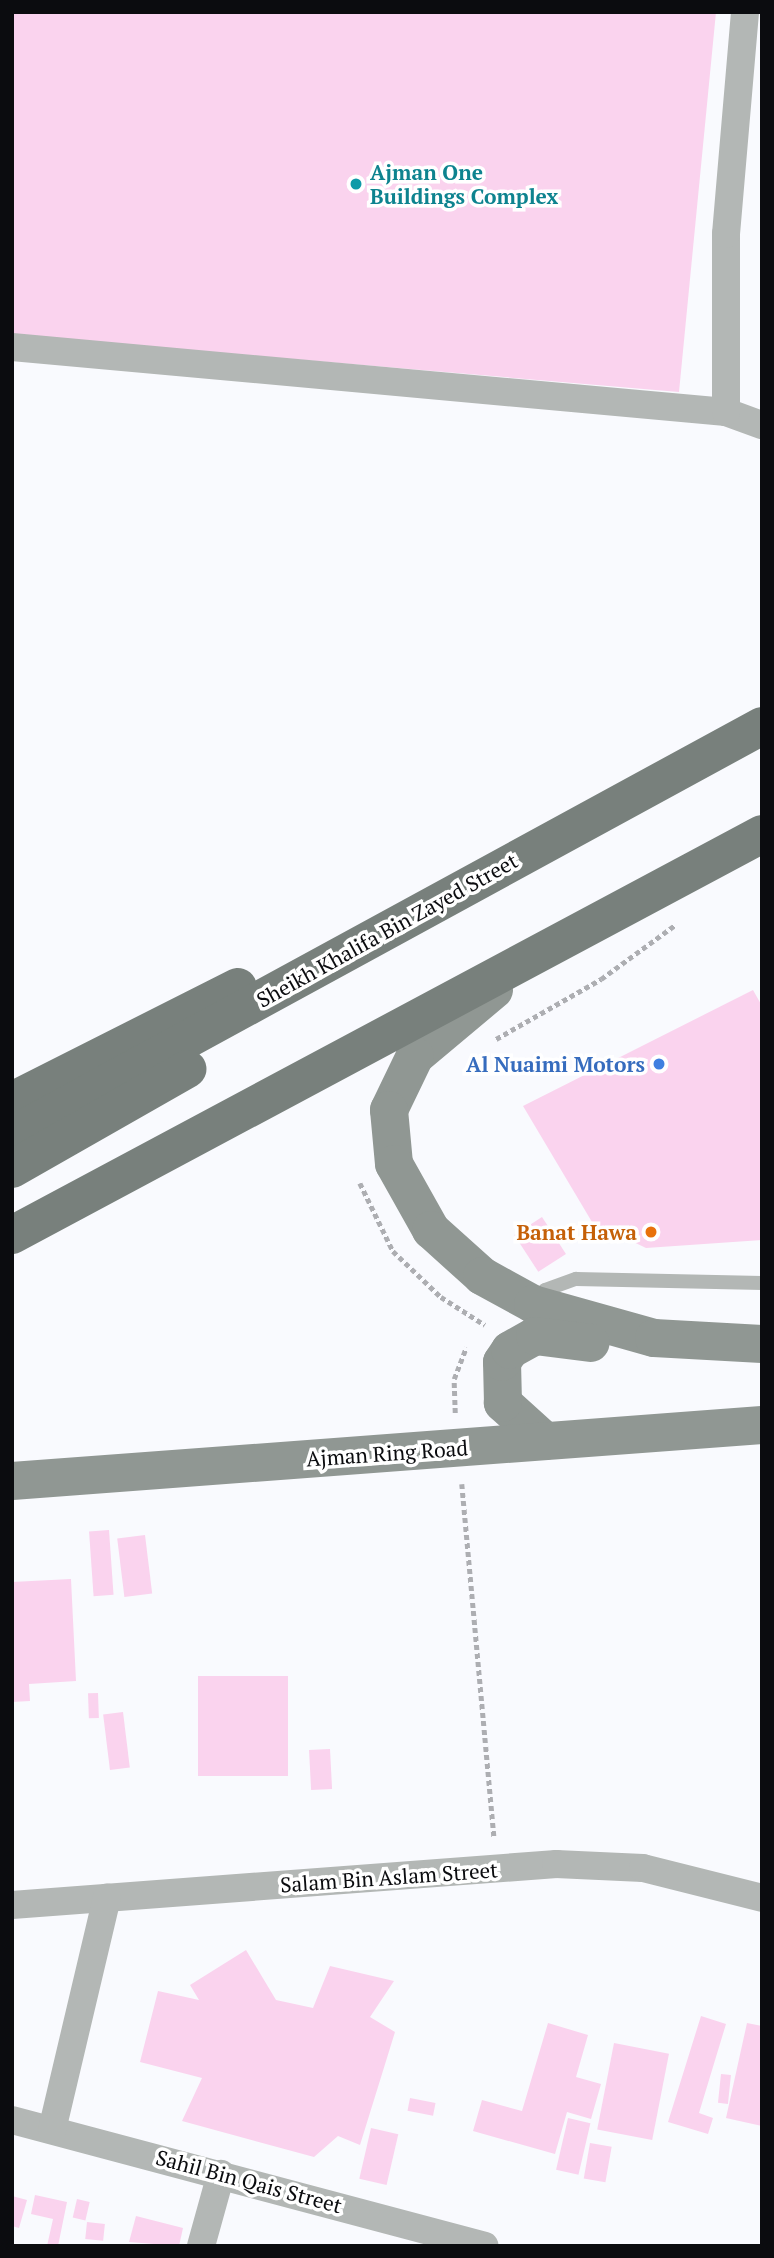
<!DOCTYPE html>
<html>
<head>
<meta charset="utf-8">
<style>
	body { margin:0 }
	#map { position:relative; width:774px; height:2258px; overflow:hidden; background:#f9fafe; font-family:"PT Serif",serif }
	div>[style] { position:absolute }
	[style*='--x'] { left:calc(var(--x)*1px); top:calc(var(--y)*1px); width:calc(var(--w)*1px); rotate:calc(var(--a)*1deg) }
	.building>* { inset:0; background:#fad3ee; transform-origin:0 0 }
	.path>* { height:4.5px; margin-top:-2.25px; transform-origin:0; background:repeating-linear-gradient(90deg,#adaeb2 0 5px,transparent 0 8.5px) }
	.lane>* { height:14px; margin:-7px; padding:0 7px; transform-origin:7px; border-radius:7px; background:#b3b7b5 }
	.street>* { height:28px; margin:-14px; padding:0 14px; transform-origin:14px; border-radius:14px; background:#b3b7b5 }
	.secondary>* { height:38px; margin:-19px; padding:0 19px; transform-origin:19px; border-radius:19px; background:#909793 }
	.primary>* { height:38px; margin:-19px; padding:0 19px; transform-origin:19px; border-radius:19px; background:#78807c }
	.dots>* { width:19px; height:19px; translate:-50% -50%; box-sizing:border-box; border:4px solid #fff; border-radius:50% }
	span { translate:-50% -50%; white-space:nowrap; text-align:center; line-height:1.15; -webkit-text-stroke:7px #fff; paint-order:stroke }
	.culture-label { font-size:21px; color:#0d838f; font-weight:700 }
	.left { translate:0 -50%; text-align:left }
	.street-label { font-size:21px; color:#0b0c0f }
	.shop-label { font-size:21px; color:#366cbe; font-weight:700 }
	.right { translate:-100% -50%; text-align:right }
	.food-label { font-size:21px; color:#c56008; font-weight:700 }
	.frame { position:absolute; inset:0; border:14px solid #0b0c0f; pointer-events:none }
</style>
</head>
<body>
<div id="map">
	<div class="building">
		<div style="clip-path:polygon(12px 12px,716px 12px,679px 392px,12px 335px)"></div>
		<div style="clip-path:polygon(753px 990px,762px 1006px,762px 1240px,646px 1248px,592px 1222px,523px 1106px)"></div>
		<div style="left:542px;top:1217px;width:44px;height:33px;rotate:57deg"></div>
		<div style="left:109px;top:1530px;width:65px;height:20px;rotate:86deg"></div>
		<div style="left:145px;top:1535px;width:59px;height:28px;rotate:83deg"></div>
		<div style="clip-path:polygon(71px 1579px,76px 1681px,29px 1684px,30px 1701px,12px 1702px,12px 1582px)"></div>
		<div style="left:288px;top:1676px;width:100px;height:90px;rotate:90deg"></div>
		<div style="left:98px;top:1693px;width:25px;height:10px;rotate:88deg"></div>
		<div style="left:123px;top:1712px;width:56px;height:20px;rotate:83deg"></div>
		<div style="left:330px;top:1749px;width:40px;height:21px;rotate:87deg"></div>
		<div style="clip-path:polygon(246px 1950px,276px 2000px,313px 2008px,330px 1966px,394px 1981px,370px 2017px,395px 2032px,360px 2145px,338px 2136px,314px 2157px,182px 2121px,202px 2078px,140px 2062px,158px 1991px,199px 2000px,190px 1985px)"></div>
		<div style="clip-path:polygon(701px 2016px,726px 2024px,699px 2113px,713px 2118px,708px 2134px,668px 2122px)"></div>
		<div style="clip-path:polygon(548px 2023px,588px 2035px,576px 2077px,601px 2084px,591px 2119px,567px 2112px,555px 2154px,473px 2131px,482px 2100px,522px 2111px)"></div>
		<div style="clip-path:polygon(747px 2023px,762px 2026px,762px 2126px,726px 2118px)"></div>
		<div style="left:614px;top:2043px;width:56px;height:88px;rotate:11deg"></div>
		<div style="left:721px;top:2074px;width:10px;height:29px;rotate:6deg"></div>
		<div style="left:410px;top:2098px;width:26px;height:13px;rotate:11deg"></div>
		<div style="left:568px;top:2118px;width:23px;height:53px;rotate:13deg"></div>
		<div style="left:371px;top:2128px;width:28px;height:52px;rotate:13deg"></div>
		<div style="left:590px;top:2143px;width:22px;height:36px;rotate:10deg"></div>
		<div style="clip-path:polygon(35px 2195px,67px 2202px,58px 2246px,47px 2246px,53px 2219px,31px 2214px)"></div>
		<div style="clip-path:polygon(12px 2196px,27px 2200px,19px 2228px,12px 2226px)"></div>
		<div style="left:77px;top:2199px;width:13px;height:19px;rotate:13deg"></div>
		<div style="clip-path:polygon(136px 2216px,183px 2228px,179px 2246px,129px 2242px)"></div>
		<div style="left:87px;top:2222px;width:18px;height:17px;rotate:6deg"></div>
	</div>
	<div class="path">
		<div style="--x:496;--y:1039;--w:121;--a:-29.7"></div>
		<div style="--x:601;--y:979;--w:92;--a:-36.1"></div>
		<div style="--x:360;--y:1183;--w:76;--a:64.1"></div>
		<div style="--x:393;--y:1251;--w:66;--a:43.8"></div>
		<div style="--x:441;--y:1297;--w:52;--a:32.5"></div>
		<div style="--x:455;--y:1413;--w:34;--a:-92"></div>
		<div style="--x:454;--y:1379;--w:34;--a:-69"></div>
		<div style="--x:462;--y:1484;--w:355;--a:84.8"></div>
	</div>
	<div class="lane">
		<div style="--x:536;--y:1301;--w:14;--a:-51"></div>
		<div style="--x:545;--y:1290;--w:33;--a:-20"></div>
		<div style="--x:576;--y:1279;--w:186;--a:1.2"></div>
	</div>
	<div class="street">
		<div style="--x:12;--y:347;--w:717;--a:5.2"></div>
		<div style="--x:726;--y:412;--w:38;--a:20"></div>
		<div style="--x:726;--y:412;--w:178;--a:-90"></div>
		<div style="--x:726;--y:234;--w:223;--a:-85.1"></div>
		<div style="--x:12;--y:1905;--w:546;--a:-4.31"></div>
		<div style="--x:556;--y:1864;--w:87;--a:2.6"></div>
		<div style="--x:643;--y:1868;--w:123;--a:14.1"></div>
		<div style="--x:12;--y:2120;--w:489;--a:14.9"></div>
		<div style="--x:52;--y:2130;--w:239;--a:-76.7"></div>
		<div style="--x:201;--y:2246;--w:75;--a:-74.5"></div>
	</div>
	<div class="secondary">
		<div style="--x:494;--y:990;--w:103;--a:140.1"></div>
		<div style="--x:415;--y:1056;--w:60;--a:115.7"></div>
		<div style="--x:389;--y:1110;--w:54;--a:84.7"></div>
		<div style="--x:394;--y:1164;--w:76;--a:60.7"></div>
		<div style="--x:431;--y:1230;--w:69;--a:42"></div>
		<div style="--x:482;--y:1276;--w:58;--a:28.8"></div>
		<div style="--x:533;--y:1304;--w:126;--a:15.7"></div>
		<div style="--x:654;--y:1338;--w:108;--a:3.2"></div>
		<div style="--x:545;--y:1441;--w:57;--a:-137.9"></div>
		<div style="--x:503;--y:1403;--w:41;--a:-91.4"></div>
		<div style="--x:502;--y:1362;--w:14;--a:-56"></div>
		<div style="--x:510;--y:1350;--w:29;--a:-29"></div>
		<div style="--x:535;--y:1336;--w:56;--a:7.1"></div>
		<div style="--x:12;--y:1481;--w:752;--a:-4.27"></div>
	</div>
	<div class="primary">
		<div style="--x:12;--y:1101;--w:253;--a:-26.8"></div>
		<div style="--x:12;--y:1135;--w:854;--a:-28.61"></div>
		<div style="--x:12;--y:1169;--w:202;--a:-29.7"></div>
		<div style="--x:12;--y:1235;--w:850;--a:-28.13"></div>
	</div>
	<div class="dots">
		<div style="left:356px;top:184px;background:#0f9aa8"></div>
		<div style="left:659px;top:1064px;background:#3f7fe0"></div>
		<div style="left:651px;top:1232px;background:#e8710a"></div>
	</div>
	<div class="culture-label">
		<span class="left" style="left:370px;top:184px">Ajman One<br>Buildings Complex</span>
	</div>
	<div class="street-label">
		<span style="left:387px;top:930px;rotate:-29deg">Sheikh Khalifa Bin Zayed Street</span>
		<span style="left:387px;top:1453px;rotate:-4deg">Ajman Ring Road</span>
		<span style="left:389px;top:1877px;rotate:-4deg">Salam Bin Aslam Street</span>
		<span style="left:249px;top:2181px;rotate:15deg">Sahil Bin Qais Street</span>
	</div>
	<div class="shop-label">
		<span class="right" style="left:645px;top:1064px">Al Nuaimi Motors</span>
	</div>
	<div class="food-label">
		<span class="right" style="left:637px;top:1232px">Banat Hawa</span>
	</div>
	<div class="frame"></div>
</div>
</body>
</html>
